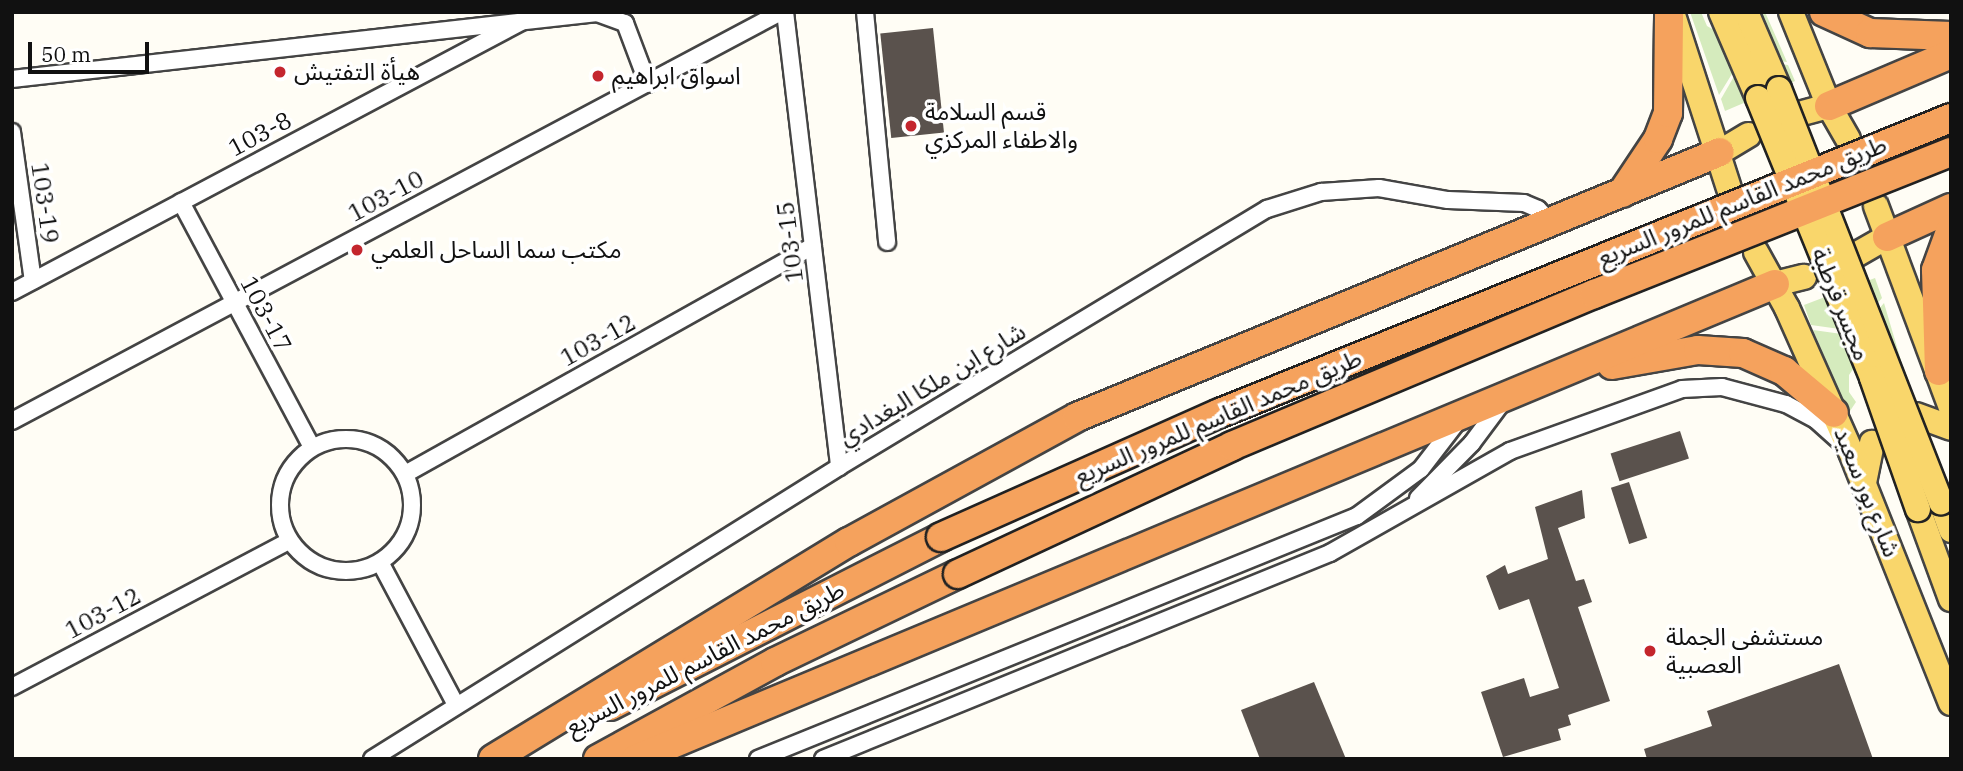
<!DOCTYPE html>
<html>
<head>
<meta charset="utf-8">
<style>
	body { margin:0 }
	#map { position:relative; width:1963px; height:771px; overflow:hidden; background:#fffdf5; font-family:"IBM Plex Serif","Noto Sans Arabic",serif }
	div>[style] { position:absolute }
	[style*='--x'] { left:calc(var(--x)*1px); top:calc(var(--y)*1px); width:calc(var(--w)*1px); rotate:calc(var(--a)*1deg) }
	.green>* { inset:0; background:#d5ebbd }
	.building>* { inset:0; background:#5a524d; transform-origin:0 0 }
	.roads { filter:drop-shadow(2px 0 #444) drop-shadow(-2px 0 #444) drop-shadow(0 2px #444) drop-shadow(0 -2px #444) }
	.minor>* { height:16px; margin:-8px; padding:0 8px; transform-origin:8px; border-radius:8px; background:#fff }
	.minor>.ring { margin:-8px; padding:0; box-sizing:content-box; background:none; border:16px solid #fff; border-radius:50% }
	.primary>* { height:24px; margin:-12px; padding:0 12px; transform-origin:12px; border-radius:12px; background:#f9d66b }
	.motorway>* { height:28px; margin:-14px; padding:0 14px; transform-origin:14px; border-radius:14px; background:#f5a25d }
	.bridges { filter:drop-shadow(2px 0 #222) drop-shadow(-2px 0 #222) drop-shadow(0 2px #222) drop-shadow(0 -2px #222) }
	.primary-bridge>* { height:24px; margin:-12px; padding:0 12px; transform-origin:12px; border-radius:12px; background:#f9d66b }
	.motorway-bridge>* { height:28px; margin:-14px; padding:0 14px; transform-origin:14px; border-radius:14px; background:#f5a25d }
	.dots>* { width:19px; height:19px; translate:-50% -50%; box-sizing:border-box; border:4px solid #fff; border-radius:50% }
	span { translate:-50% -50%; white-space:nowrap; text-align:center; line-height:1.15; -webkit-text-stroke:7px #fff; paint-order:stroke }
	.poi-label { font-size:24px; color:#111 }
	.left { translate:0 -50%; text-align:left }
	.street-label { font-size:24px; color:#111 }
	.frame { position:absolute; inset:0; border:14px solid #111; pointer-events:none }
	.scale { position:absolute; left:28px; top:42px; width:121px; height:32px; box-sizing:border-box; border:4px solid #111; border-top:0; padding-left:9px; font-size:21px; line-height:24px; white-space:nowrap; color:#111; -webkit-text-stroke:5px #fff; paint-order:stroke }
</style>
</head>
<body>
<div id="map">
	<div class="green">
		<div style="clip-path:polygon(1690px 12px,1701px 12px,1707px 26px,1721px 34px,1752px 12px,1765px 12px,1787px 62px,1743px 56px,1719px 95px)"></div>
		<div style="clip-path:polygon(1744px 59px,1788px 65px,1795px 81px,1725px 111px,1721px 99px)"></div>
		<div style="clip-path:polygon(1875px 278px,1882px 298px,1854px 331px,1811px 325px,1804px 305px)"></div>
		<div style="clip-path:polygon(1884px 303px,1910px 391px,1858px 362px,1849px 375px,1849px 392px,1856px 402px,1848px 414px,1813px 330px,1856px 336px)"></div>
	</div>
	<div class="building">
		<div style="left:933px;top:28px;width:105px;height:53px;rotate:84deg"></div>
		<div style="left:1680px;top:431px;width:29px;height:73px;rotate:72deg"></div>
		<div style="left:1629px;top:482px;width:59px;height:19px;rotate:72deg"></div>
		<div style="clip-path:polygon(1582px 490px,1585px 518px,1558px 528px,1576px 581px,1584px 579px,1592px 602px,1578px 607px,1610px 701px,1568px 715px,1571px 725px,1558px 729px,1561px 740px,1503px 757px,1481px 692px,1524px 678px,1530px 697px,1559px 688px,1529px 599px,1499px 610px,1486px 576px,1505px 565px,1508px 574px,1548px 559px,1535px 507px)"></div>
		<div style="clip-path:polygon(1839px 664px,1873px 759px,1647px 759px,1644px 749px,1712px 726px,1707px 711px)"></div>
		<div style="clip-path:polygon(1314px 682px,1346px 759px,1260px 759px,1241px 710px)"></div>
	</div>
	<div class="roads">
		<div class="minor">
			<div style="--x:785;--y:12;--w:458;--a:83.2"></div>
			<div style="--x:865;--y:12;--w:231;--a:84.5"></div>
			<div style="--x:12;--y:79;--w:589;--a:-6.44"></div>
			<div style="--x:597;--y:13;--w:30;--a:20"></div>
			<div style="--x:625;--y:23;--w:65;--a:69.3"></div>
			<div style="--x:12;--y:132;--w:150;--a:82"></div>
			<div style="--x:181;--y:202;--w:278;--a:61.9"></div>
			<div style="--x:12;--y:292;--w:576;--a:-27.94"></div>
			<div style="--x:12;--y:421;--w:871;--a:-28.01"></div>
			<div class="ring" style="left:280px;top:439px;width:116px;height:116px"></div>
			<div style="--x:405;--y:474;--w:467;--a:-29.2"></div>
			<div style="--x:1418;--y:498;--w:77;--a:-45.5"></div>
			<div style="--x:1472;--y:443;--w:54;--a:-53.3"></div>
			<div style="--x:380;--y:562;--w:162;--a:62"></div>
			<div style="--x:12;--y:687;--w:313;--a:-27.8"></div>
			<div style="--x:372;--y:759;--w:551;--a:-32.02"></div>
			<div style="--x:839;--y:467;--w:500;--a:-31.1"></div>
			<div style="--x:1267;--y:209;--w:57;--a:-17.5"></div>
			<div style="--x:1321;--y:192;--w:58;--a:-3.9"></div>
			<div style="--x:1379;--y:188;--w:70;--a:9.9"></div>
			<div style="--x:1448;--y:200;--w:76;--a:2.3"></div>
			<div style="--x:1524;--y:203;--w:15;--a:23"></div>
			<div style="--x:1538;--y:209;--w:19;--a:47"></div>
			<div style="--x:758;--y:759;--w:646;--a:-22.08"></div>
			<div style="--x:1357;--y:516;--w:79;--a:-36.3"></div>
			<div style="--x:1421;--y:469;--w:66;--a:-52.4"></div>
			<div style="--x:823;--y:759;--w:547;--a:-22.11"></div>
			<div style="--x:1330;--y:553;--w:207;--a:-29.5"></div>
			<div style="--x:1510;--y:451;--w:183;--a:-19.8"></div>
			<div style="--x:1682;--y:389;--w:40;--a:-2.9"></div>
			<div style="--x:1722;--y:387;--w:66;--a:14.9"></div>
			<div style="--x:1786;--y:404;--w:34;--a:28"></div>
			<div style="--x:1816;--y:420;--w:36;--a:42"></div>
		</div>
		<div class="primary">
			<div style="--x:1672;--y:12;--w:185;--a:72.1"></div>
			<div style="--x:1721;--y:12;--w:94;--a:66.7"></div>
			<div style="--x:1746;--y:12;--w:84;--a:66.8"></div>
			<div style="--x:1791;--y:12;--w:101;--a:68"></div>
			<div style="--x:1829;--y:106;--w:38;--a:60"></div>
			<div style="--x:1795;--y:115;--w:35;--a:-15"></div>
			<div style="--x:1720;--y:152;--w:33;--a:-31"></div>
			<div style="--x:1876;--y:206;--w:215;--a:69.6"></div>
			<div style="--x:1756;--y:252;--w:64;--a:61"></div>
			<div style="--x:1787;--y:308;--w:158;--a:66"></div>
			<div style="--x:1851;--y:452;--w:270;--a:68.3"></div>
			<div style="--x:1852;--y:257;--w:40;--a:-29.7"></div>
			<div style="--x:1775;--y:284;--w:30;--a:-14"></div>
			<div style="--x:1916;--y:415;--w:37;--a:20"></div>
			<div style="--x:1864;--y:483;--w:41;--a:-78.7"></div>
			<div style="--x:1941;--y:502;--w:30;--a:70"></div>
			<div style="--x:1918;--y:509;--w:96;--a:69.9"></div>
		</div>
		<div class="motorway">
			<div style="--x:1824;--y:12;--w:51;--a:24.5"></div>
			<div style="--x:1870;--y:33;--w:81;--a:2.1"></div>
			<div style="--x:1829;--y:106;--w:133;--a:-23.1"></div>
			<div style="--x:1622;--y:193;--w:65;--a:-56.3"></div>
			<div style="--x:1658;--y:139;--w:28;--a:-69"></div>
			<div style="--x:1668;--y:113;--w:101;--a:-89.4"></div>
			<div style="--x:1887;--y:237;--w:70;--a:-24.4"></div>
			<div style="--x:1612;--y:365;--w:87;--a:-9.9"></div>
			<div style="--x:1698;--y:350;--w:45;--a:3.8"></div>
			<div style="--x:1743;--y:353;--w:45;--a:23.7"></div>
			<div style="--x:1784;--y:371;--w:65;--a:40"></div>
			<div style="--x:1939;--y:371;--w:101;--a:-91.7"></div>
			<div style="--x:1936;--y:270;--w:44;--a:-69.9"></div>
			<div style="--x:610;--y:706;--w:372;--a:-27"></div>
			<div style="--x:493;--y:759;--w:417;--a:-31.4"></div>
			<div style="--x:849;--y:542;--w:260;--a:-28.7"></div>
			<div style="--x:1077;--y:417;--w:695;--a:-22.4"></div>
			<div style="--x:598;--y:759;--w:202;--a:-28.7"></div>
			<div style="--x:775;--y:662;--w:203;--a:-25.7"></div>
			<div style="--x:636;--y:759;--w:1234;--a:-22.64"></div>
		</div>
	</div>
	<div class="bridges">
		<div class="primary-bridge">
			<div style="--x:1779;--y:89;--w:444;--a:68.6"></div>
			<div style="--x:1758;--y:98;--w:302;--a:67.8"></div>
			<div style="--x:1872;--y:378;--w:139;--a:70.7"></div>
		</div>
		<div class="motorway-bridge">
			<div style="--x:941;--y:537;--w:305;--a:-24"></div>
			<div style="--x:1220;--y:413;--w:788;--a:-21.98"></div>
			<div style="--x:958;--y:574;--w:302;--a:-25"></div>
			<div style="--x:1232;--y:446;--w:393;--a:-22.8"></div>
			<div style="--x:1594;--y:294;--w:384;--a:-21.7"></div>
		</div>
	</div>
	<div class="dots">
		<div style="left:280px;top:72px;background:#c4262e"></div>
		<div style="left:598px;top:76px;background:#c4262e"></div>
		<div style="left:911px;top:126px;background:#c4262e"></div>
		<div style="left:357px;top:250px;background:#c4262e"></div>
		<div style="left:1650px;top:651px;background:#c4262e"></div>
	</div>
	<div class="poi-label">
		<span class="left" style="left:294px;top:72px">هيأة التفتيش</span>
		<span class="left" style="left:612px;top:76px">اسواق ابراهيم</span>
		<span class="left" style="left:925px;top:126px">قسم السلامة<br>والاطفاء المركزي</span>
		<span class="left" style="left:371px;top:250px">مكتب سما الساحل العلمي</span>
		<span class="left" style="left:1666px;top:651px">مستشفى الجملة<br>العصبية</span>
	</div>
	<div class="street-label">
		<span style="left:260px;top:134px;rotate:-28deg">103-8</span>
		<span style="left:386px;top:196px;rotate:-28deg">103-10</span>
		<span style="left:1742px;top:201px;rotate:-22deg">طريق محمد القاسم للمرور السريع</span>
		<span style="left:45px;top:203px;rotate:82deg">103-19</span>
		<span style="left:790px;top:242px;rotate:-97deg">103-15</span>
		<span style="left:1841px;top:304px;rotate:68deg">مجسر قرطبة</span>
		<span style="left:266px;top:314px;rotate:62deg">103-17</span>
		<span style="left:598px;top:340px;rotate:-29deg">103-12</span>
		<span style="left:932px;top:384px;rotate:-31deg">شارع ابن ملكا البغدادي</span>
		<span style="left:1218px;top:417px;rotate:-23deg">طريق محمد القاسم للمرور السريع</span>
		<span style="left:1867px;top:492px;rotate:68deg">شارع بور سعيد</span>
		<span style="left:103px;top:613px;rotate:-28deg">103-12</span>
		<span style="left:705px;top:658px;rotate:-27deg">طريق محمد القاسم للمرور السريع</span>
	</div>
	<div class="frame"></div>
	<div class="scale">50 m</div>
</div>
</body>
</html>
